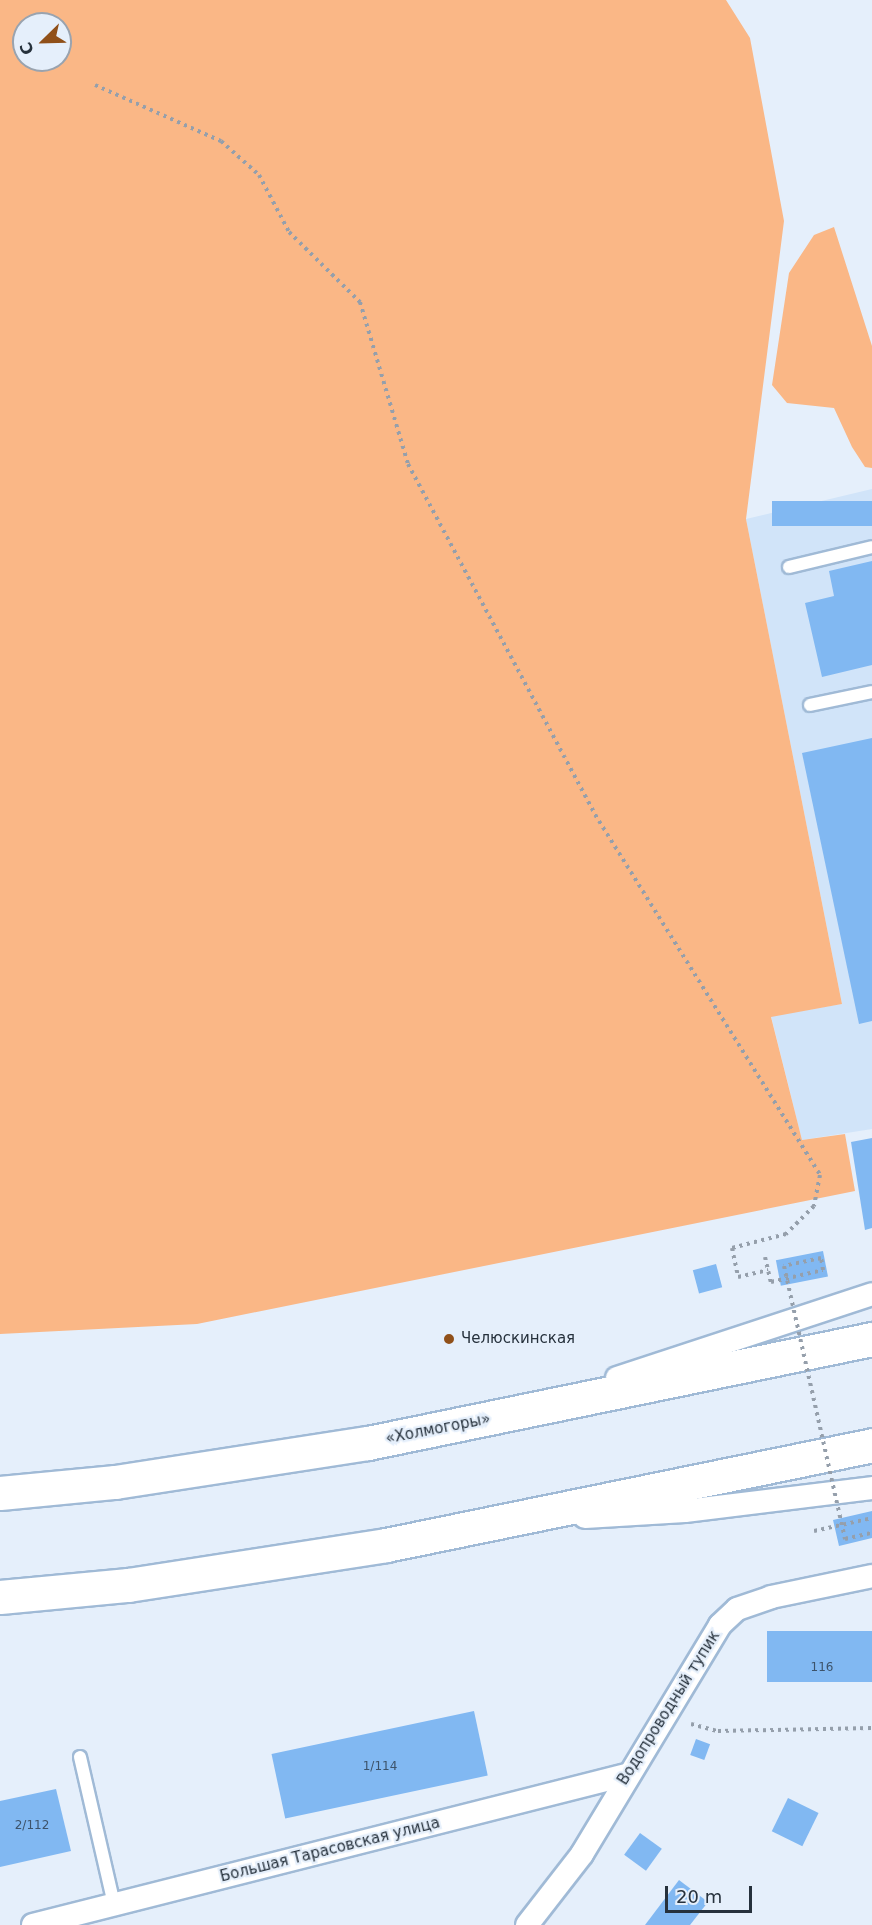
<!DOCTYPE html>
<html>
<head>
<meta charset="utf-8">
<style>
	body { margin:0 }
	#map { position:relative; width:872px; height:1925px; overflow:hidden; background:#e5effb; font-family:"DejaVu Sans",sans-serif }
	div>[style] { position:absolute }
	[style*='--x'] { left:calc(var(--x)*1px); top:calc(var(--y)*1px); width:calc(var(--w)*1px); rotate:calc(var(--a)*1deg) }
	.built>* { inset:0; background:#d1e4f9 }
	.green>* { inset:0; background:#fab786 }
	.building>* { inset:0; background:#81b8f2; transform-origin:0 0 }
	.path>* { height:4px; margin-top:-2px; transform-origin:0; background:repeating-linear-gradient(90deg,#959fab 0 3px,transparent 0 7.5px) }
	.roads { filter:drop-shadow(2px 0 #a0bad6) drop-shadow(-2px 0 #a0bad6) drop-shadow(0 2px #a0bad6) drop-shadow(0 -2px #a0bad6) }
	.lane>* { height:12px; margin:-6px; padding:0 6px; transform-origin:6px; border-radius:6px; background:#fff }
	.street>* { height:22px; margin:-11px; padding:0 11px; transform-origin:11px; border-radius:11px; background:#fff }
	.highway>* { height:33px; margin:-16.5px; padding:0 16.5px; transform-origin:16.5px; border-radius:16.5px; background:#fff }
	.path-bridge>* { height:4px; margin-top:-2px; transform-origin:0; background:repeating-linear-gradient(90deg,#959fab 0 3px,transparent 0 7.5px) }
	.dots>* { width:16px; height:16px; translate:-50% -50%; box-sizing:border-box; border:3px solid #e5effb; border-radius:50% }
	span { translate:-50% -50%; white-space:nowrap; text-align:center; line-height:1.15; -webkit-text-stroke:4.5px #e5effb; paint-order:stroke }
	.number-label { font-size:12px; color:#3d536a }
	.number-label span { -webkit-text-stroke-width:0 }
	.poi-label { font-size:15px; color:#26313c }
	.left { translate:0 -50%; text-align:left }
	.street-label { font-size:15px; color:#26313c }
	.north { position:absolute; left:12px; top:12px; width:60px; height:60px; box-sizing:border-box; background:#e5effb; border:2px solid #99a3af; border-radius:50%; rotate:247deg; font-size:16px; font-weight:700; line-height:24px; text-align:center; color:#26313c }
	.north::after { content:''; display:block; margin:auto; width:21px; height:27px; background:#905019; clip-path:polygon(50% 0,100% 100%,50% 72%,0 100%) }
	.scale { position:absolute; left:665px; top:1886px; width:87px; height:27px; box-sizing:border-box; border:3px solid #26313c; border-top:0; padding-left:8px; font-size:18px; line-height:21px; white-space:nowrap; color:#26313c; -webkit-text-stroke:4px #e5effb; paint-order:stroke }
</style>
</head>
<body>
<div id="map">
	<div class="built">
		<div style="clip-path:polygon(872px 489px,872px 1129px,802px 1140px,771px 1016px,842px 1004px,746px 519px)"></div>
	</div>
	<div class="green">
		<div style="clip-path:polygon(evenodd,0 0,726px 0,750px 38px,784px 221px,746px 519px,842px 1004px,771px 1017px,802px 1140px,845px 1134px,855px 1191px,197px 1324px,0 1334px,0 0,24px 24px,60px 24px,60px 60px,24px 60px,24px 24px)"></div>
		<div style="clip-path:polygon(834px 227px,872px 346px,872px 468px,865px 467px,852px 447px,834px 408px,787px 403px,772px 385px,789px 273px,814px 235px)"></div>
	</div>
	<div class="building">
		<div style="left:872px;top:501px;width:25px;height:100px;rotate:90deg"></div>
		<div style="clip-path:polygon(872px 561px,872px 665px,822px 677px,805px 603px,834px 596px,829px 571px)"></div>
		<div style="clip-path:polygon(872px 738px,872px 1021px,859px 1024px,802px 753px)"></div>
		<div style="clip-path:polygon(872px 1138px,872px 1228px,865px 1230px,851px 1142px)"></div>
		<div style="left:823px;top:1251px;width:26px;height:48px;rotate:79deg"></div>
		<div style="left:716px;top:1264px;width:24px;height:24px;rotate:75deg"></div>
		<div style="clip-path:polygon(872px 1511px,872px 1538px,839px 1546px,833px 1520px)"></div>
		<div style="left:872px;top:1631px;width:51px;height:105px;rotate:90deg"></div>
		<div style="left:474px;top:1711px;width:66px;height:207px;rotate:78deg"></div>
		<div style="left:696px;top:1739px;width:15px;height:17px;rotate:20deg"></div>
		<div style="clip-path:polygon(56px 1789px,71px 1851px,0 1867px,0 1801px)"></div>
		<div style="left:788px;top:1798px;width:34px;height:37px;rotate:26deg"></div>
		<div style="left:640px;top:1833px;width:27px;height:27px;rotate:36deg"></div>
		<div style="clip-path:polygon(679px 1880px,708px 1902px,690px 1925px,645px 1925px)"></div>
	</div>
	<div class="path">
		<div style="--x:95;--y:85;--w:138;--a:24"></div>
		<div style="--x:221;--y:141;--w:51;--a:41.8"></div>
		<div style="--x:259;--y:175;--w:64;--a:62.2"></div>
		<div style="--x:289;--y:232;--w:100;--a:44.6"></div>
		<div style="--x:360;--y:302;--w:169;--a:73.5"></div>
		<div style="--x:408;--y:464;--w:405;--a:61.9"></div>
		<div style="--x:599;--y:821;--w:417;--a:58"></div>
		<div style="--x:820;--y:1175;--w:32;--a:101"></div>
		<div style="--x:814;--y:1206;--w:40;--a:135"></div>
		<div style="--x:786;--y:1234;--w:56;--a:165.5"></div>
		<div style="--x:732;--y:1248;--w:30;--a:78"></div>
		<div style="--x:738;--y:1277;--w:31;--a:-13"></div>
		<div style="--x:765;--y:1257;--w:26;--a:77"></div>
		<div style="--x:771;--y:1282;--w:53;--a:-13"></div>
		<div style="--x:823;--y:1270;--w:12;--a:-99"></div>
		<div style="--x:821;--y:1258;--w:38;--a:168"></div>
		<div style="--x:814;--y:1531;--w:59;--a:-12.6"></div>
		<div style="--x:845;--y:1539;--w:28;--a:-13"></div>
		<div style="--x:691;--y:1724;--w:28;--a:15"></div>
		<div style="--x:718;--y:1731;--w:154;--a:-1.1"></div>
	</div>
	<div class="roads">
		<div class="lane">
			<div style="--x:789;--y:567;--w:85;--a:-13.5"></div>
			<div style="--x:810;--y:705;--w:63;--a:-11.8"></div>
			<div style="--x:80;--y:1757;--w:151;--a:77"></div>
		</div>
		<div class="street">
			<div style="--x:617;--y:1378;--w:268;--a:-18.2"></div>
			<div style="--x:585;--y:1517;--w:100;--a:-3.4"></div>
			<div style="--x:685;--y:1511;--w:188;--a:-7"></div>
			<div style="--x:33;--y:1925;--w:612;--a:-14.2"></div>
			<div style="--x:527;--y:1925;--w:90;--a:-52.2"></div>
			<div style="--x:582;--y:1854;--w:267;--a:-58.9"></div>
			<div style="--x:720;--y:1625;--w:23;--a:-43"></div>
			<div style="--x:737;--y:1609;--w:36;--a:-19"></div>
			<div style="--x:771;--y:1597;--w:103;--a:-11.7"></div>
		</div>
		<div class="highway">
			<div style="--x:0;--y:1493;--w:116;--a:-5.5"></div>
			<div style="--x:115;--y:1482;--w:256;--a:-8.8"></div>
			<div style="--x:368;--y:1443;--w:515;--a:-11.66"></div>
			<div style="--x:0;--y:1597;--w:129;--a:-5.4"></div>
			<div style="--x:128;--y:1585;--w:261;--a:-8.8"></div>
			<div style="--x:386;--y:1545;--w:496;--a:-11.6"></div>
		</div>
	</div>
	<div class="path-bridge">
		<div style="--x:784;--y:1266;--w:280;--a:77.4"></div>
	</div>
	<div class="dots">
		<div style="left:449px;top:1339px;background:#905019"></div>
	</div>
	<div class="number-label">
		<span style="left:822px;top:1668px">116</span>
		<span style="left:380px;top:1767px">1/114</span>
		<span style="left:32px;top:1826px">2/112</span>
	</div>
	<div class="poi-label">
		<span class="left" style="left:461px;top:1339px">Челюскинская</span>
	</div>
	<div class="street-label">
		<span style="left:438px;top:1429px;rotate:-11deg">«Холмогоры»</span>
		<span style="left:669px;top:1708px;rotate:-58deg">Водопроводный тупик</span>
		<span style="left:330px;top:1850px;rotate:-14deg">Большая Тарасовская улица</span>
	</div>
	<div class="north">С</div>
	<div class="scale">20 m</div>
</div>
</body>
</html>
